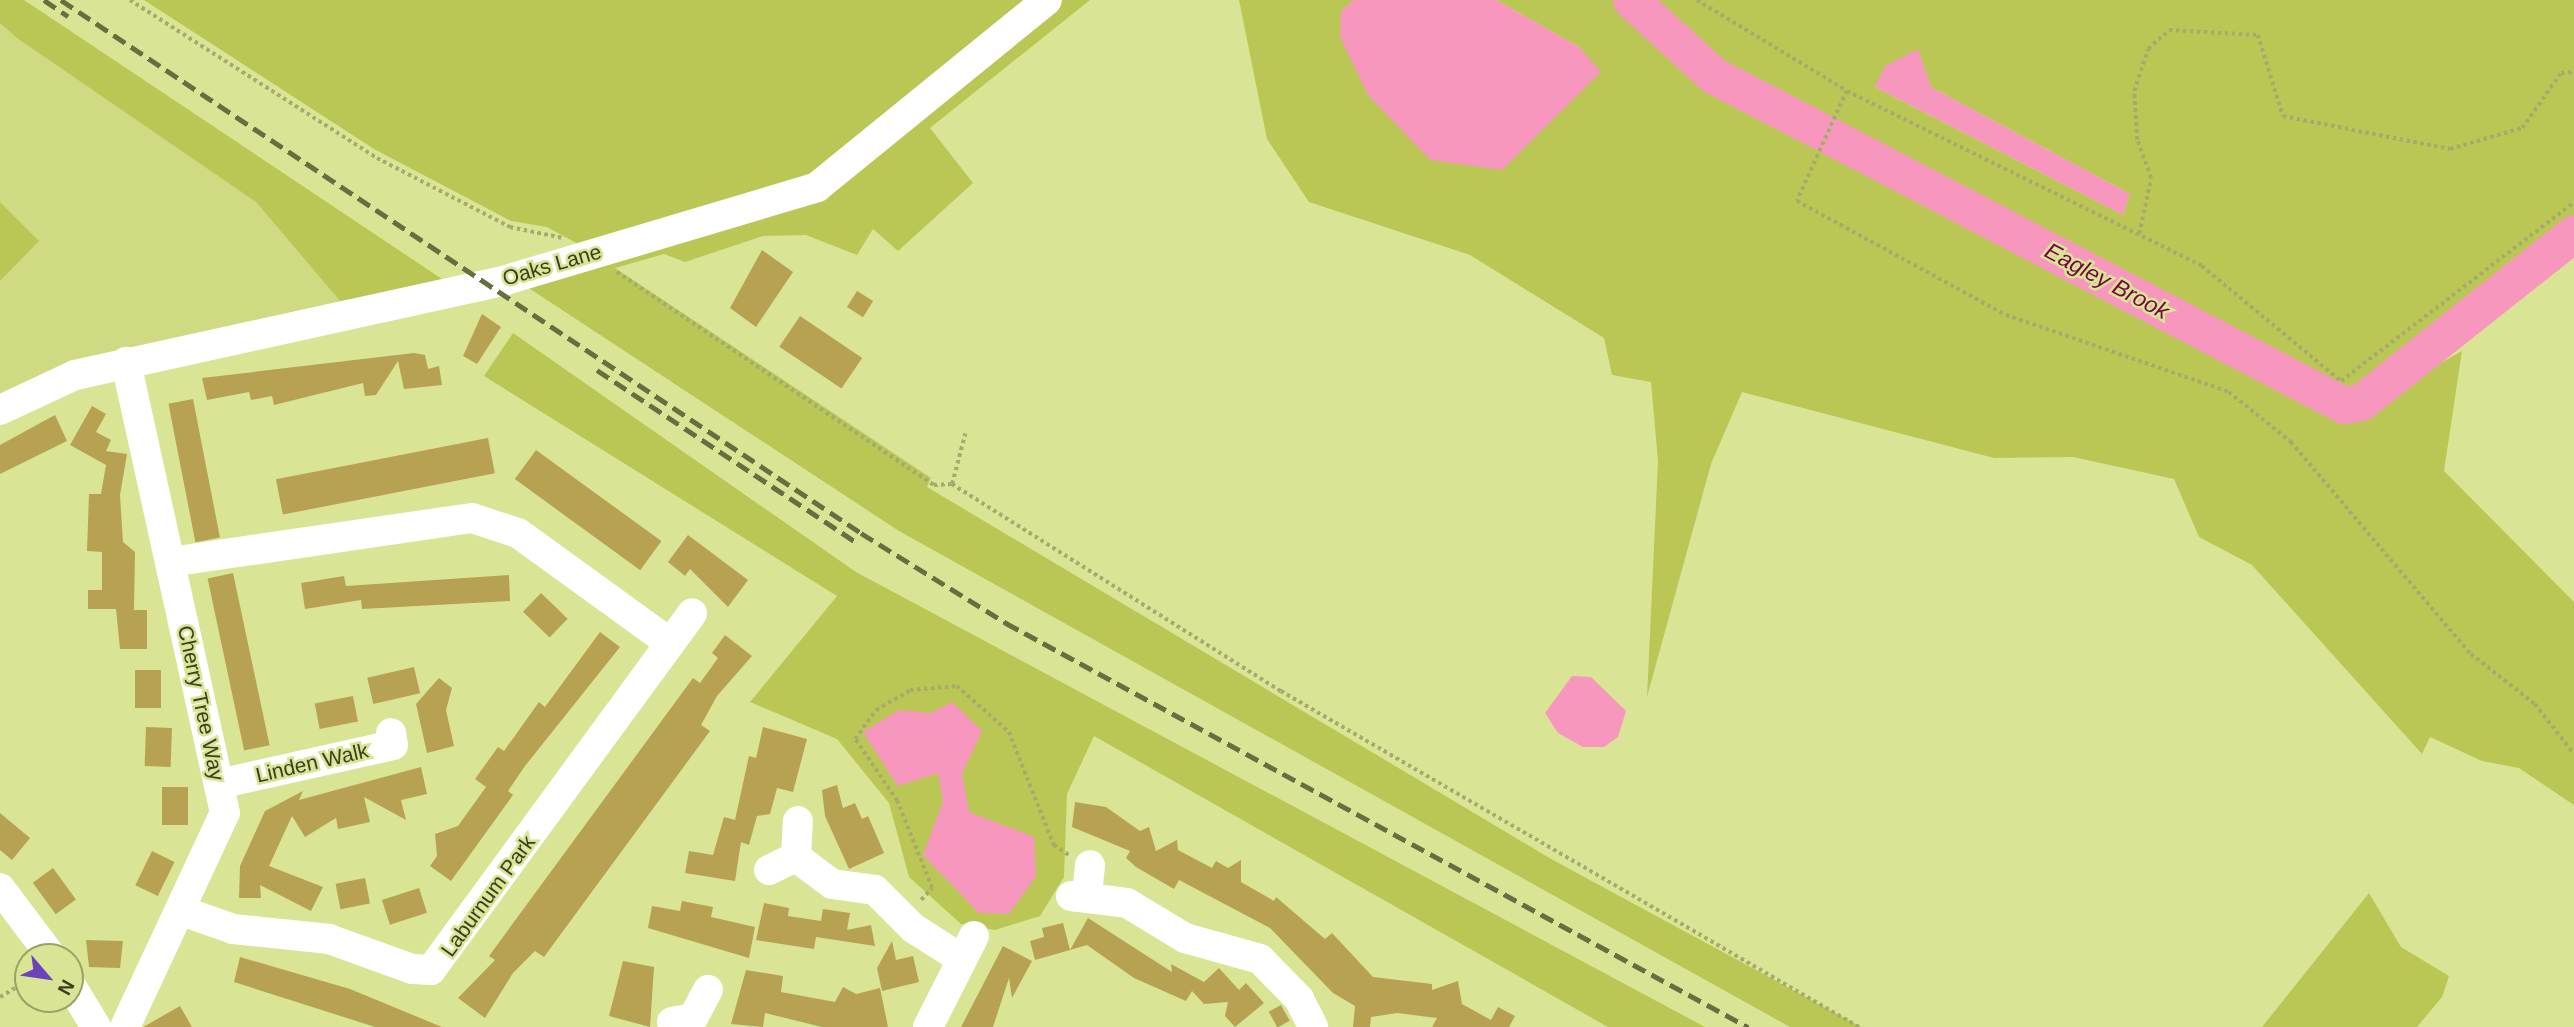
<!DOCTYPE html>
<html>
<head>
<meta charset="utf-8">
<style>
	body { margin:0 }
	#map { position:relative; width:2574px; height:1027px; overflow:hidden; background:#dae495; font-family:Arial,sans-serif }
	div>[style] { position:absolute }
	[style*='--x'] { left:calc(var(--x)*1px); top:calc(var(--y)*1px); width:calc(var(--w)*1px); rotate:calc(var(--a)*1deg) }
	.built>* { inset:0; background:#cfda83 }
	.green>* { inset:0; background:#bbc755 }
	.water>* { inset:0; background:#f797be }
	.river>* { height:37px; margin:-18.5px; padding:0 18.5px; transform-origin:18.5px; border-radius:18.5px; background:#f797be }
	.building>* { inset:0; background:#b7a254; transform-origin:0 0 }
	.path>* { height:3.5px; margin-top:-1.75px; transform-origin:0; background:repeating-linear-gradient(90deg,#a4ab6c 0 3.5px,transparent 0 7px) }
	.minor>* { height:30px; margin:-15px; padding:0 15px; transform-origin:15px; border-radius:15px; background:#fff }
	.rail>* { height:5px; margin-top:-2.5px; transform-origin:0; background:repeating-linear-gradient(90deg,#696e41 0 14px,transparent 0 21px) }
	span { translate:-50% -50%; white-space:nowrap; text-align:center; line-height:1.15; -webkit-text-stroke:5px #dae495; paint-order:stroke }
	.street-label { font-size:21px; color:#3b3e1e }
	.water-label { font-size:23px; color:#760745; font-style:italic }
	.north { position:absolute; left:14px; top:943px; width:70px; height:70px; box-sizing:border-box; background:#dae495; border:2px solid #9aa265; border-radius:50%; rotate:119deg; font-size:19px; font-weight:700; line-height:28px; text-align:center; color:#3b3e1e }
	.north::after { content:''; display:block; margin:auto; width:24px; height:32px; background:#6c43bb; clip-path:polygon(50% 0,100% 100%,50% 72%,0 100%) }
</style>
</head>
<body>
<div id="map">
	<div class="built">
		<div style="clip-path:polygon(0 23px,256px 202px,340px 301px,70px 364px,0 399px)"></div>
	</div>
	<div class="green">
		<div style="clip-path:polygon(0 0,24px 0,445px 281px,340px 301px,256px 202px,17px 38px,0 23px)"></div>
		<div style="clip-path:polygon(144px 0,1090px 0,930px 128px,973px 183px,898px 251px,873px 229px,857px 255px,806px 235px,763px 236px,685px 262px,664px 254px,615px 268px,931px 478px,927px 487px,1553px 860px,1861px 1027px,1790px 1027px,899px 531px,521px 283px,589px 250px,547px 227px,511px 221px,374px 149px)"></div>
		<div style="clip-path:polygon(evenodd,1239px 0,1354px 0,1341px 11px,1579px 47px,1496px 0,2574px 0,2574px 218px,2347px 399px,2176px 303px,1733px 85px,2165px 324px,2347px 416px,2462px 351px,2444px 471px,2574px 602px,2574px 805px,2519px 768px,2482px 761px,2430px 737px,2422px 754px,2252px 565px,2199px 537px,2174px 479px,2073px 457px,1994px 458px,1742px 392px,1711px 464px,1647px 697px,1658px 461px,1651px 382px,1612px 375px,1604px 338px,1470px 255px,1309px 202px,1267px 139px,1239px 0,1918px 50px,1931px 87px,2130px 194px,2123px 215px,1875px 87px,1918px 50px)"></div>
		<div style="clip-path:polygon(0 202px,39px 241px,0 281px)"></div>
		<div style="clip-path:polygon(513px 333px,856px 572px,1705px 1027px,1608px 1027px,1094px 736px,1067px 794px,1064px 877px,1040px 916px,995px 930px,961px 924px,909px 877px,889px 803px,837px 739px,750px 702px,837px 596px,484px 376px)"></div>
		<div style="clip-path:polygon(2369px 893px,2401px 947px,2449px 976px,2442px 997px,2417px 1027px,2262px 1027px)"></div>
	</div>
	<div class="water">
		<div style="clip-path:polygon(1354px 0,1496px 0,1579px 47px,1601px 72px,1502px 170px,1430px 160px,1368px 95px,1340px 37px,1341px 11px)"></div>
		<div style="clip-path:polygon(1918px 49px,1931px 87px,2130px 194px,2123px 215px,1875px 87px,1885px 66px)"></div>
		<div style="clip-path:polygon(1572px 676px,1591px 677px,1626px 711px,1618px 737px,1604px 747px,1583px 747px,1558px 733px,1545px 713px)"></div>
		<div style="clip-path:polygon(952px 702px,982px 731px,962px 774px,969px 812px,1034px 837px,1036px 876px,1009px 914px,979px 913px,923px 855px,943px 802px,938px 773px,898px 786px,863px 732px,899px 710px,931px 713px)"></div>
	</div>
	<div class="river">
		<div style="--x:1631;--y:0;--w:111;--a:42.4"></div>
		<div style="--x:1713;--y:75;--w:712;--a:27.61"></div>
		<div style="--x:2344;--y:405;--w:17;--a:-10"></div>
		<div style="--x:2361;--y:402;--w:272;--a:-38.4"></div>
	</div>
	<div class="building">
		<div style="clip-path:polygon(762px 250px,793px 272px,756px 327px,730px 308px)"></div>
		<div style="left:857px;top:291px;width:19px;height:19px;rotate:32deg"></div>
		<div style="clip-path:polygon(482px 314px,501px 327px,477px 364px,463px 356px)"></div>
		<div style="left:800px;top:316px;width:75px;height:37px;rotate:34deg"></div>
		<div style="clip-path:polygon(414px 353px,425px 355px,428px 369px,439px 366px,442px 385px,404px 389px,398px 361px,376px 395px,365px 396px,363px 383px,274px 405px,272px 396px,251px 400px,249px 392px,207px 400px,202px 378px)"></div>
		<div style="left:193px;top:399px;width:141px;height:25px;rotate:79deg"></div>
		<div style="clip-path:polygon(92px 406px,106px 414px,96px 432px,111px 440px,106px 451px,127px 454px,120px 495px,123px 542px,135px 552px,134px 610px,147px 610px,147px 649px,120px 649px,116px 609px,88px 609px,88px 590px,102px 590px,102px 552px,87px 551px,89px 494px,101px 494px,106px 465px,70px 445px)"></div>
		<div style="clip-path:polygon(55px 415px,67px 441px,0 474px,0 445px)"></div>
		<div style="left:488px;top:438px;width:36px;height:216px;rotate:79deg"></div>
		<div style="left:536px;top:450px;width:155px;height:36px;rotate:36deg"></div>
		<div style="clip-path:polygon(688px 535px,748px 580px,728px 607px,690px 569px,685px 576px,668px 562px)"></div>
		<div style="left:233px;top:573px;width:176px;height:26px;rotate:78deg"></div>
		<div style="clip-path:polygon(509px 575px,510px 601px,362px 609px,361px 600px,305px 609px,301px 583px,344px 576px,346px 586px)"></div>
		<div style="left:541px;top:593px;width:37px;height:26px;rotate:44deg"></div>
		<div style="clip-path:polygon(600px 632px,620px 647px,525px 766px,508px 791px,513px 795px,451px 881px,430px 866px,437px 856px,435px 834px,458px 826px,486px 787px,475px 779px,498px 747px,504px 751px,539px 702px,545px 707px)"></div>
		<div style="clip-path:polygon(725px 635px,752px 656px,717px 696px,701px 725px,710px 731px,544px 957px,535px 951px,513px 973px,485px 1018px,458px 998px,495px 960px,489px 956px,693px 678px,700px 683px,718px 658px,712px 653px)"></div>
		<div style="left:414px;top:667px;width:27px;height:48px;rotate:77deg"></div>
		<div style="left:135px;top:670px;width:26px;height:38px"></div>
		<div style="clip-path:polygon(439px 678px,452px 688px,446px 710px,454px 746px,427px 753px,416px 704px)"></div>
		<div style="left:353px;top:696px;width:26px;height:39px;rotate:79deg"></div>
		<div style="left:146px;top:727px;width:26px;height:39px;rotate:2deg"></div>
		<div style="clip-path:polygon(763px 727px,807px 739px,793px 792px,777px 788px,770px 814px,757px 816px,749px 845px,741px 842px,735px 881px,685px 873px,689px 851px,713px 855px,724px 817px,735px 820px,749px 756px,756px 758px)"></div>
		<div style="clip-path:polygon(421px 767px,427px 794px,401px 800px,406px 820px,364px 797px,370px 822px,338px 829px,336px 818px,305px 837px,292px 816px,269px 866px,323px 887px,311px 911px,260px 885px,261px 898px,239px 898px,240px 866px,265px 811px,303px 791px,299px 800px)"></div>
		<div style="clip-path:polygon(837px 785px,843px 808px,855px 803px,862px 819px,868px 816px,884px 853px,849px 869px,825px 816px,822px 790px)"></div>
		<div style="left:162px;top:787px;width:26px;height:38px"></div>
		<div style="clip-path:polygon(1075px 802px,1106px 807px,1140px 831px,1149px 827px,1156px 851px,1177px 840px,1178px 850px,1212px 868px,1216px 861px,1228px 868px,1241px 860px,1241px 882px,1274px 901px,1276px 897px,1325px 939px,1332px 933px,1373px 977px,1432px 984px,1432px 990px,1458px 981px,1462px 1004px,1491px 1020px,1498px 1007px,1515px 1016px,1509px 1027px,1432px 1027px,1437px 1018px,1397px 1013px,1371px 1017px,1370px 1027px,1353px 1027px,1355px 1006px,1333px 993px,1270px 928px,1179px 880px,1174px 889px,1136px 867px,1126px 858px,1130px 851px,1072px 827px)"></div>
		<div style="clip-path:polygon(0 813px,30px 838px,12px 860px,0 850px)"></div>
		<div style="left:152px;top:851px;width:25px;height:38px;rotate:26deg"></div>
		<div style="left:53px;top:868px;width:39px;height:25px;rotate:54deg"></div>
		<div style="left:365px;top:878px;width:26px;height:30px;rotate:79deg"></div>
		<div style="left:419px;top:888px;width:26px;height:39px;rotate:72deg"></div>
		<div style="clip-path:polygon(682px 901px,713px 907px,711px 917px,755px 927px,749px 958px,648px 928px,652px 906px,680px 911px)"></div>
		<div style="clip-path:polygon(764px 903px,789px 908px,788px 916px,821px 921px,823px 909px,850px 913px,847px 930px,871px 925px,875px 946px,816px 937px,814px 949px,756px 940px)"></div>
		<div style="clip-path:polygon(1088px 918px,1172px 972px,1171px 964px,1204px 982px,1219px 968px,1239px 990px,1246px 983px,1264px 1003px,1235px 1027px,1225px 1016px,1228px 1002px,1204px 1004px,1192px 991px,1186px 1001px,1134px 978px,1087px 945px,1070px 950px)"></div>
		<div style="clip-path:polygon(1063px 923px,1070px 950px,1035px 960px,1030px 941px,1044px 937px,1042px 928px)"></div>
		<div style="clip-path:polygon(86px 940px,123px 941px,120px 968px,89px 967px)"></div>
		<div style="clip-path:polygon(892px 941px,896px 960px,913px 956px,919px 982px,882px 991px,877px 968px)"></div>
		<div style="clip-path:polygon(1003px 946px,1032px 961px,1012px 998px,1009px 978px,993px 1027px,961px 1027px)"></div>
		<div style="clip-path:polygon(240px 957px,350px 989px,442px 1027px,375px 1027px,234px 982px)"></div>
		<div style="clip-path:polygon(623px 961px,654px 967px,650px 1027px,609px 1016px)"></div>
		<div style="clip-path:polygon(746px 970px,783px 976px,781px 992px,835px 1002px,843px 987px,856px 994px,880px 988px,888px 1027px,822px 1027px,765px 1013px,763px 1027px,731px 1024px)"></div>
		<div style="left:1281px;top:1005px;width:18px;height:14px;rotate:61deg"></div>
		<div style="clip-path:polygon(180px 1006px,192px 1027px,144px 1027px,145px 1026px)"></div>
	</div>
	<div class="path">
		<div style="--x:130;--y:0;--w:293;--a:32.6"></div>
		<div style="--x:377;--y:158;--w:150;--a:27.4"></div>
		<div style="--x:510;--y:227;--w:54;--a:11.7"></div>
		<div style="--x:1697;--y:0;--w:175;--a:31.2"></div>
		<div style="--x:1847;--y:91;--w:396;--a:26.2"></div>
		<div style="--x:2202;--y:266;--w:180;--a:39.6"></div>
		<div style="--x:2341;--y:381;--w:294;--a:-37.5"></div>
		<div style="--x:1847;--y:91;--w:121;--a:114.4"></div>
		<div style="--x:1797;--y:201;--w:238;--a:28.6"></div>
		<div style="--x:2006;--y:315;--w:236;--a:19"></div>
		<div style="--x:2229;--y:392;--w:80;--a:38.9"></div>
		<div style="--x:2291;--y:442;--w:278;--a:49.7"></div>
		<div style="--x:2471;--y:654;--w:81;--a:38"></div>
		<div style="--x:2535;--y:704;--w:63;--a:52"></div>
		<div style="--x:2139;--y:234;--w:57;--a:-77.9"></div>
		<div style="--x:2151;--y:178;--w:40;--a:-110.2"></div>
		<div style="--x:2137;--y:140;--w:49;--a:-93.5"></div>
		<div style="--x:2134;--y:91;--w:44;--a:-71.6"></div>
		<div style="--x:2148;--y:49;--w:28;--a:-42"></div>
		<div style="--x:2169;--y:30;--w:89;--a:3.2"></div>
		<div style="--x:2258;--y:35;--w:85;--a:72.8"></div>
		<div style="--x:2283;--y:116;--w:170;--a:11.2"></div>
		<div style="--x:2450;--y:149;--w:75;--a:-16.3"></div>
		<div style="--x:2522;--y:128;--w:67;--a:-54.7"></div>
		<div style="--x:2561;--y:73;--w:13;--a:-4"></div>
		<div style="--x:617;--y:272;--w:382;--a:33.9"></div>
		<div style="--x:934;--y:485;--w:18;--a:-3"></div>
		<div style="--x:952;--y:484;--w:389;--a:32.2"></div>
		<div style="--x:1281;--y:691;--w:669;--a:30.17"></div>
		<div style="--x:952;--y:484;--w:52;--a:-75.4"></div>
		<div style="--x:921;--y:900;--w:16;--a:-47"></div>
		<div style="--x:932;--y:888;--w:94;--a:-111.9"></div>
		<div style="--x:897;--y:801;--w:75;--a:-124.1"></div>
		<div style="--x:855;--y:739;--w:36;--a:-54"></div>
		<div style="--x:876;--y:710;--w:39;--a:-30"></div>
		<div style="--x:910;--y:690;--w:47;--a:-4.9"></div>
		<div style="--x:957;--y:686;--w:69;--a:41.5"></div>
		<div style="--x:1009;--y:732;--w:122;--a:68.3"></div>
		<div style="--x:1054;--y:845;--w:18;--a:34"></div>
		<div style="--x:0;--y:997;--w:33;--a:-31"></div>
	</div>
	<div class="minor">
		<div style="--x:0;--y:410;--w:83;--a:-25"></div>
		<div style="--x:75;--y:375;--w:441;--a:-12.4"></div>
		<div style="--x:506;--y:280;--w:325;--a:-16.6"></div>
		<div style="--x:817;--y:187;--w:296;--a:-39.1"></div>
		<div style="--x:170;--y:562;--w:305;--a:-8.3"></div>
		<div style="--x:472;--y:518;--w:48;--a:18.1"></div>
		<div style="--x:518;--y:533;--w:188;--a:35.9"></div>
		<div style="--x:219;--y:784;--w:178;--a:-12.6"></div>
		<div style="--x:393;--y:745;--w:12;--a:-99"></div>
		<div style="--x:796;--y:857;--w:45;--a:36.9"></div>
		<div style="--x:832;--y:884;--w:43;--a:7.9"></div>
		<div style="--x:875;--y:890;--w:54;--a:45"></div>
		<div style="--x:913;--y:928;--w:56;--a:32.6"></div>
		<div style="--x:769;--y:870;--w:30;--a:-26"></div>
		<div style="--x:796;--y:857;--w:36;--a:-87"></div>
		<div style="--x:0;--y:888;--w:86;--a:53"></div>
		<div style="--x:1087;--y:894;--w:29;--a:-84"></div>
		<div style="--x:1071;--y:896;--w:56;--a:7.1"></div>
		<div style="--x:1127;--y:903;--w:68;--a:31.1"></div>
		<div style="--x:1185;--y:938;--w:78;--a:15.6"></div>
		<div style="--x:1260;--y:959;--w:56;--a:45.7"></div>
		<div style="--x:1299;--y:999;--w:31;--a:63"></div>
		<div style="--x:182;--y:911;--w:54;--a:19.4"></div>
		<div style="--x:233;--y:929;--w:97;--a:5.9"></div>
		<div style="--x:329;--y:939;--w:88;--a:19.9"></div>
		<div style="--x:412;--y:969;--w:19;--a:3"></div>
		<div style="--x:431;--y:970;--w:442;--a:-53.8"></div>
		<div style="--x:70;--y:984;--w:50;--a:58.8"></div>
		<div style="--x:672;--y:1022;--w:21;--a:-11"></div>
		<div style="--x:693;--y:1018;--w:32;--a:-62"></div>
		<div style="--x:125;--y:1027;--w:236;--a:-65"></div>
		<div style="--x:225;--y:813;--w:462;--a:-102.4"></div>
		<div style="--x:928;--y:1027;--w:102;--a:-63.2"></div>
	</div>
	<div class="rail">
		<div style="--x:44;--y:0;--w:29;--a:34"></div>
		<div style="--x:61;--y:0;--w:961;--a:33.67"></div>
		<div style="--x:861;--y:533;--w:171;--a:31.8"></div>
		<div style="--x:1006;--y:623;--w:845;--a:28.57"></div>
		<div style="--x:597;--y:370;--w:311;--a:33.6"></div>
	</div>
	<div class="street-label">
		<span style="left:552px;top:265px;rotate:-16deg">Oaks Lane</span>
		<span style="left:201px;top:703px;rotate:78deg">Cherry Tree Way</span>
		<span style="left:312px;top:763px;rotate:-13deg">Linden Walk</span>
		<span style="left:488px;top:896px;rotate:-54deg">Laburnum Park</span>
	</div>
	<div class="water-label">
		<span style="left:2107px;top:281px;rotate:28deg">Eagley Brook</span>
	</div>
	<div class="north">N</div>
</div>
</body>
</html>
